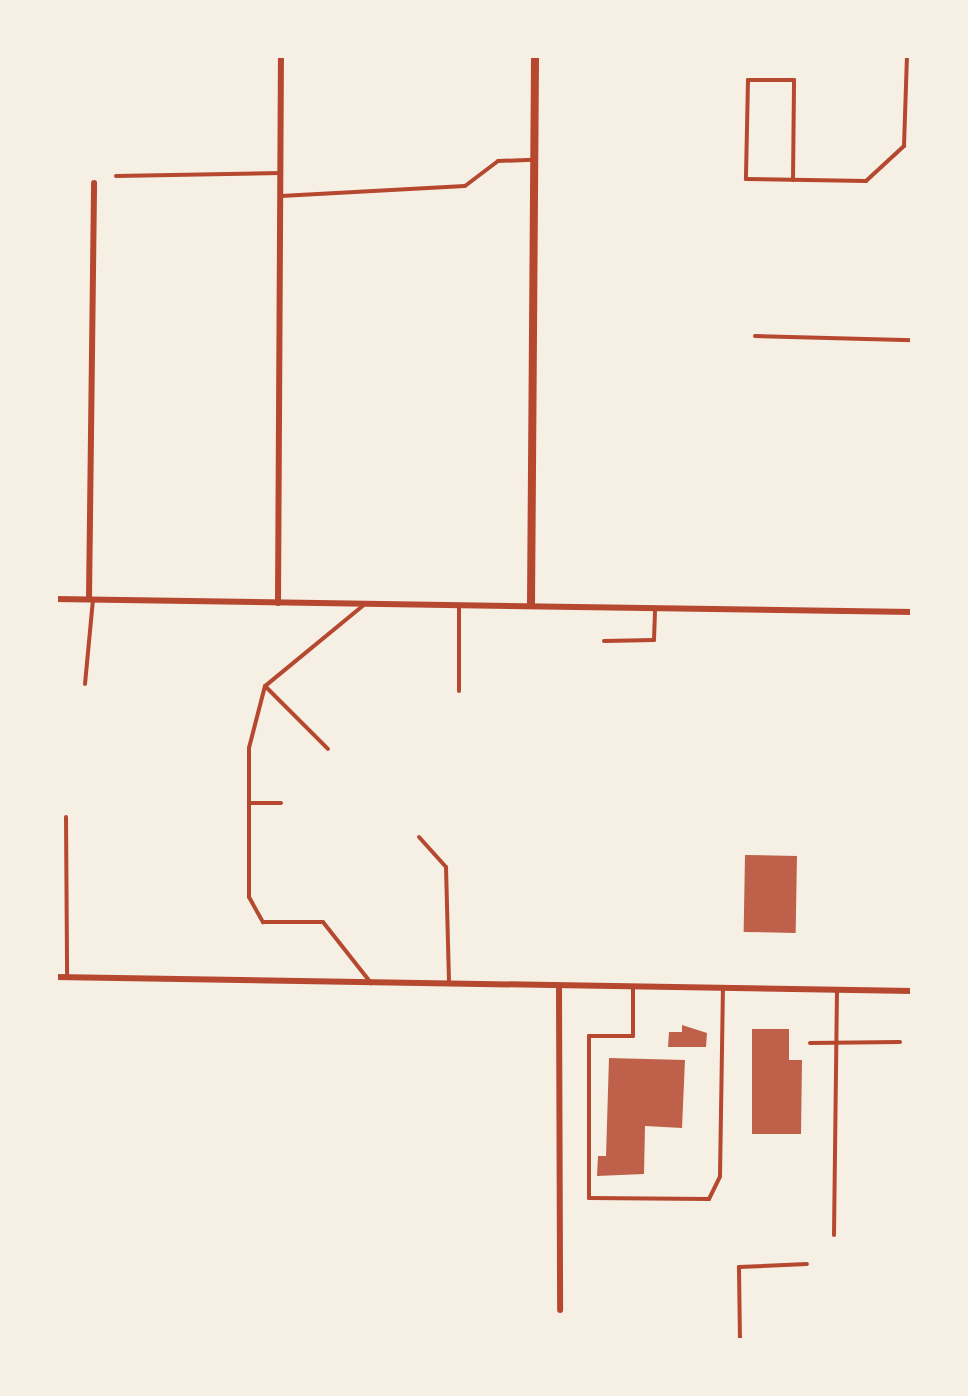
<!DOCTYPE html>
<html>
<head>
<meta charset="utf-8">
<style>
	body { margin:0 }
	#map { position:relative; width:968px; height:1396px; overflow:hidden; background:#f6efe4; font-family:Ubuntu,sans-serif }
	div>[style] { position:absolute }
	[style*='--x'] { left:calc(var(--x)*1px); top:calc(var(--y)*1px); width:calc(var(--w)*1px); rotate:calc(var(--a)*1deg) }
	.building>* { inset:0; background:#bf614a; transform-origin:0 0 }
	.service>* { height:4px; margin:-2px; padding:0 2px; transform-origin:2px; border-radius:2px; background:#b5482f }
	.minor>* { height:6px; margin:-3px; padding:0 3px; transform-origin:3px; border-radius:3px; background:#b5482f }
	.tertiary>* { height:8px; margin:-4px; padding:0 4px; transform-origin:4px; border-radius:4px; background:#b5482f }
	span { translate:-50% -50%; white-space:nowrap; text-align:center; line-height:1.15; -webkit-text-stroke:9px #f6efe4; paint-order:stroke }
	.frame { position:absolute; inset:0; border:58px solid #f6efe4; pointer-events:none }
</style>
</head>
<body>
<div id="map">
	<div class="building">
		<div style="left:745px;top:855px;width:52px;height:77px;rotate:1deg"></div>
		<div style="clip-path:polygon(682px 1025px,707px 1033px,706px 1047px,668px 1047px,669px 1032px,682px 1032px)"></div>
		<div style="clip-path:polygon(752px 1029px,789px 1029px,789px 1060px,802px 1060px,801px 1134px,752px 1134px)"></div>
		<div style="clip-path:polygon(609px 1058px,685px 1060px,682px 1128px,645px 1126px,644px 1174px,597px 1176px,598px 1156px,606px 1156px)"></div>
	</div>
	<div class="service">
		<div style="--x:116;--y:176;--w:165;--a:-1"></div>
		<div style="--x:793;--y:180;--w:100;--a:-89.4"></div>
		<div style="--x:794;--y:80;--w:46;--a:180"></div>
		<div style="--x:748;--y:80;--w:99;--a:91.2"></div>
		<div style="--x:746;--y:179;--w:120;--a:1"></div>
		<div style="--x:866;--y:181;--w:52;--a:-42.6"></div>
		<div style="--x:904;--y:146;--w:91;--a:-88.1"></div>
		<div style="--x:281;--y:196;--w:184;--a:-3.1"></div>
		<div style="--x:465;--y:186;--w:41;--a:-37.1"></div>
		<div style="--x:498;--y:161;--w:35;--a:-2"></div>
		<div style="--x:755;--y:336;--w:158;--a:1.5"></div>
		<div style="--x:365;--y:604;--w:129;--a:140.6"></div>
		<div style="--x:265;--y:686;--w:64;--a:104.5"></div>
		<div style="--x:249;--y:748;--w:149;--a:90"></div>
		<div style="--x:249;--y:897;--w:29;--a:61"></div>
		<div style="--x:263;--y:922;--w:60;--a:0"></div>
		<div style="--x:323;--y:922;--w:78;--a:51.8"></div>
		<div style="--x:604;--y:641;--w:50;--a:-1.1"></div>
		<div style="--x:654;--y:640;--w:31;--a:-88"></div>
		<div style="--x:85;--y:684;--w:85;--a:-84.6"></div>
		<div style="--x:265;--y:686;--w:89;--a:45"></div>
		<div style="--x:459;--y:691;--w:86;--a:-90"></div>
		<div style="--x:249;--y:803;--w:32;--a:0"></div>
		<div style="--x:66;--y:817;--w:160;--a:89.6"></div>
		<div style="--x:419;--y:837;--w:40;--a:48"></div>
		<div style="--x:446;--y:867;--w:117;--a:88.5"></div>
		<div style="--x:633;--y:988;--w:48;--a:90"></div>
		<div style="--x:633;--y:1036;--w:44;--a:180"></div>
		<div style="--x:589;--y:1036;--w:162;--a:90"></div>
		<div style="--x:589;--y:1198;--w:120;--a:0.5"></div>
		<div style="--x:709;--y:1199;--w:25;--a:-64"></div>
		<div style="--x:720;--y:1176;--w:186;--a:-89.1"></div>
		<div style="--x:810;--y:1043;--w:90;--a:-0.6"></div>
		<div style="--x:834;--y:1235;--w:245;--a:-89.3"></div>
		<div style="--x:740;--y:1341;--w:74;--a:-90.8"></div>
		<div style="--x:739;--y:1267;--w:68;--a:-2.5"></div>
	</div>
	<div class="minor">
		<div style="--x:55;--y:599;--w:858;--a:0.87"></div>
		<div style="--x:89;--y:599;--w:416;--a:-89.3"></div>
		<div style="--x:278;--y:603;--w:548;--a:-89.69"></div>
		<div style="--x:55;--y:977;--w:858;--a:0.93"></div>
		<div style="--x:559;--y:987;--w:323;--a:89.8"></div>
	</div>
	<div class="tertiary">
		<div style="--x:531;--y:605;--w:550;--a:-89.58"></div>
	</div>
	<div class="frame"></div>
</div>
</body>
</html>
